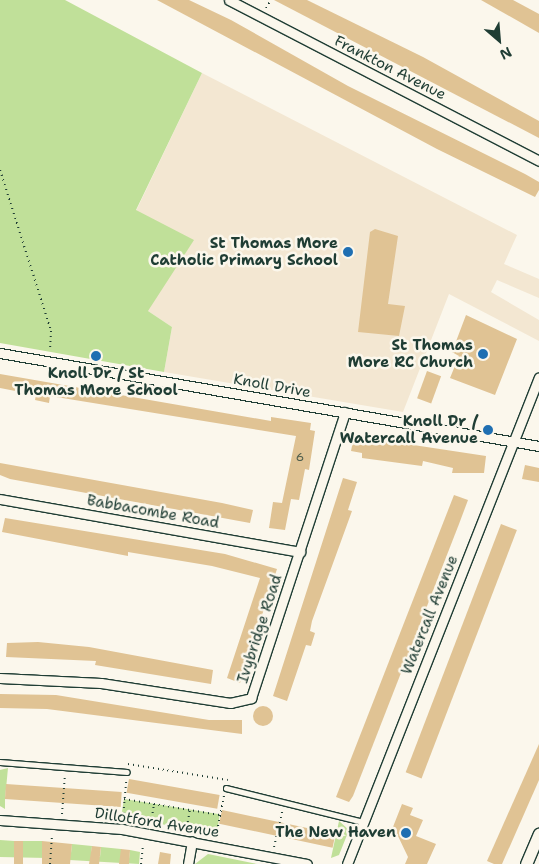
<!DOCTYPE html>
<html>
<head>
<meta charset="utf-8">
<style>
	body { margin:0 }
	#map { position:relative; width:539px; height:864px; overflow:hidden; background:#fbf7ec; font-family:"Shantell Sans",sans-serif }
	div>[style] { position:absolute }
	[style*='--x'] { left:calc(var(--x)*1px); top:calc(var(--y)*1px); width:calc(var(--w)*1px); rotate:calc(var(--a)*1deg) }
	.built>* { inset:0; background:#f3e7d2 }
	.green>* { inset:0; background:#c0e099; transform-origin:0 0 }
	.building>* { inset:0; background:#e0c394; transform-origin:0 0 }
	.round { border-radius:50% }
	.path>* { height:2px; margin-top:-1px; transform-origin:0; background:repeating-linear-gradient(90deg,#1f3d34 0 1px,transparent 0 5px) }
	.roads { filter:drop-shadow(1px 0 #1f3d34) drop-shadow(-1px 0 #1f3d34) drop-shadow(0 1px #1f3d34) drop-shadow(0 -1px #1f3d34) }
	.service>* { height:4.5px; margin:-2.25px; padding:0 2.25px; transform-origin:2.25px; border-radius:2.25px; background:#fbf7ec }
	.minor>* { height:9px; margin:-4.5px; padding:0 4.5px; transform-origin:4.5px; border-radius:4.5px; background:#fbf7ec }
	.tertiary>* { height:11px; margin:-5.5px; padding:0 5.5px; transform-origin:5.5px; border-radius:5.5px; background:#fbf7ec }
	.dots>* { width:14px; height:14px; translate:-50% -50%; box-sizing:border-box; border:2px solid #fbf7ec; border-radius:50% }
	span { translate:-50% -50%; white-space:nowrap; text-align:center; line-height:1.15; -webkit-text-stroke:5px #fbf7ec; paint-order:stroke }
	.number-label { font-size:12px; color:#4f5e4c }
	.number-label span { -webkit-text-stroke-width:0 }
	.street-label { font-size:15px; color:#1f3d34 }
	.poi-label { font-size:15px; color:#1f3d34; font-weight:700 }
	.right { translate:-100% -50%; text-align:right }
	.north { position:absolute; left:474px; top:15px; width:50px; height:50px; -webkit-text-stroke:4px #fbf7ec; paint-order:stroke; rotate:153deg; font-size:14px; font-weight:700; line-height:20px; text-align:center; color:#1f3d34 }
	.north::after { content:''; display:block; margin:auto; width:18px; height:22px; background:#1f3d34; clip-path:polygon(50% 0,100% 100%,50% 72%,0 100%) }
</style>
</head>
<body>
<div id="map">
	<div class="built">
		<div style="clip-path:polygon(202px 73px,517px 235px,504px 264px,539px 279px,539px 298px,497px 280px,491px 292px,539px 320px,539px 341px,449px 294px,403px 412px,164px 372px,172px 327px,148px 311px,136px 211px)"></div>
	</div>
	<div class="green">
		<div style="clip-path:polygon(0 0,65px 0,202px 73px,136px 210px,194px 240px,148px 311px,172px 327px,164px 372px,0 343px)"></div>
		<div style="clip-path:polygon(8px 768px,5px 799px,5px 809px,0 806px,0 770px)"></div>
		<div style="left:124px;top:799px;width:97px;height:19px;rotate:9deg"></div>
		<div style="clip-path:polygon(339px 821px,349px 830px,339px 855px,331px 858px)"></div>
		<div style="clip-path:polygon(0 840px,14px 841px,14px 850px,23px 850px,23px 841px,42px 841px,47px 858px,0 857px)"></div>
		<div style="clip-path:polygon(72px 844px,92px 846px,91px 855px,100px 857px,101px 847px,121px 849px,129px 859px,130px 850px,140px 852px,139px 864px,52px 859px,71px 853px)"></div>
		<div style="clip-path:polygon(208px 854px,213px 855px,257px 864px,195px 864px)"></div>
	</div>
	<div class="building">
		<div style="clip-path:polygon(157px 0,189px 0,231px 20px,348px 86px,525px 174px,539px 182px,539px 190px,535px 197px,437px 149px)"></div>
		<div style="clip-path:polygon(274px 0,307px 0,423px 57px,539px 121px,539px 138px)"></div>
		<div style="clip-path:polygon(481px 0,513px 0,539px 14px,539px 33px)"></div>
		<div style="clip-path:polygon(375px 229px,398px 236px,388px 304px,405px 306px,399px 336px,358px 332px,370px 232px)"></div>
		<div style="clip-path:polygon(466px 315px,517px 339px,495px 395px,450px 378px,459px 356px,452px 352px)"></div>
		<div style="left:427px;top:371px;width:15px;height:29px;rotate:20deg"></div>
		<div style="clip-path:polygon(0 374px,271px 421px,271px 417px,311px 423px,310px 430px,315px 431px,309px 470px,305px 469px,299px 500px,291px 499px,285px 530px,269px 528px,273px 502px,282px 503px,296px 436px,50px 396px,49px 403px,35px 400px,36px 395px,0 388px)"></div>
		<div style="clip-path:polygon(354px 436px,486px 456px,484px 473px,452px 473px,453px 468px,423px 461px,422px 466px,362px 458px,362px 453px,351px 451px)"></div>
		<div style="clip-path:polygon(0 463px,222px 503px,253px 510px,250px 523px,10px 479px,0 475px)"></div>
		<div style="clip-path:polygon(525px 465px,539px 468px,539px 482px,522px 479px)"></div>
		<div style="clip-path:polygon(343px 478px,357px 482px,348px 510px,352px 511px,312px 621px,310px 631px,315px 633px,311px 646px,306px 645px,287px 701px,273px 696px)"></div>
		<div style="clip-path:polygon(454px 495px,468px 500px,459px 524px,353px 796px,349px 802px,336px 797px)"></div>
		<div style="clip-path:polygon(5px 518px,225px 554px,277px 569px,240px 683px,227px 678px,260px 578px,212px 566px,128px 552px,128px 556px,2px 532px)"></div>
		<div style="left:501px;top:524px;width:17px;height:266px;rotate:21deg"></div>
		<div style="clip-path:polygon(38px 642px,89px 647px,213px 670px,211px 684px,95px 665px,96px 661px,6px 657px,7px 643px)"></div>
		<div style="clip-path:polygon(0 694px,56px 695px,209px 720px,242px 720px,242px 734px,47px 709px,0 708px)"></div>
		<div class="round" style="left:253px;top:706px;width:20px;height:20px"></div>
		<div style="clip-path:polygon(539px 744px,539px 780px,502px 864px,494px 864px,487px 861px)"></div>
		<div style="left:129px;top:779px;width:92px;height:14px;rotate:10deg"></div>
		<div style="left:6px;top:784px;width:116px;height:15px;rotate:4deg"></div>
		<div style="clip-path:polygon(402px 804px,413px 808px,410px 815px,423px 820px,416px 836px,436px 844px,427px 864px,405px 864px,408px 857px,397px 834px,391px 832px)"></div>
		<div style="left:222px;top:810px;width:116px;height:14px;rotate:12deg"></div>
		<div style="left:14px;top:841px;width:9px;height:23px"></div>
		<div style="clip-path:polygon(42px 841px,72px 844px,70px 864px,42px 864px)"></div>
		<div style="clip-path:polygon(92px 846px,101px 847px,99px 864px,89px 864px)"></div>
		<div style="clip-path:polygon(121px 849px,130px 850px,129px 864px,119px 864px)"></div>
		<div style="clip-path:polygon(160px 852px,171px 854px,170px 864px,158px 864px)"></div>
	</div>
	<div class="path">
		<div style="--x:266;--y:8;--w:9;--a:-58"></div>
		<div style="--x:0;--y:170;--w:169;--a:72.4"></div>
		<div style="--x:51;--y:331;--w:20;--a:93"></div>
		<div style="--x:128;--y:764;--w:101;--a:9.1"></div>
		<div style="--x:124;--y:799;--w:97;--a:9.5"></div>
		<div style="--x:62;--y:814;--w:40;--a:-85.7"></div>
		<div style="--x:123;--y:818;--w:37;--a:-85"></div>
		<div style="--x:151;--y:823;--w:19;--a:-81"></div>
		<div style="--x:186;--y:832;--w:22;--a:-80"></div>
		<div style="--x:216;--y:836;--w:41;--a:-78.7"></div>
		<div style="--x:274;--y:847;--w:37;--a:-77"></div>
		<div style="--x:50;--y:864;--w:30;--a:-86"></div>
		<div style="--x:141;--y:864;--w:20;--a:-84"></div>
	</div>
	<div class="roads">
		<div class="service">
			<div style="--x:0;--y:762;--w:127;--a:4.5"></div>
			<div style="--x:226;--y:788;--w:141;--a:13.9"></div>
		</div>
		<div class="minor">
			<div style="--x:229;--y:0;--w:349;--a:27.4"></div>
			<div style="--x:0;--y:353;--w:547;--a:9.79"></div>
			<div style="--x:0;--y:499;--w:305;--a:10"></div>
			<div style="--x:0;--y:678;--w:101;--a:2.8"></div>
			<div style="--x:101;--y:683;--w:131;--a:8.8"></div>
			<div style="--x:230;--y:703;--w:22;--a:-13"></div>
			<div style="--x:251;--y:698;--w:301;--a:-71.8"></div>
			<div style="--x:0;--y:820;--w:122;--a:4.2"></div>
			<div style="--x:122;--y:829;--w:188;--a:10.7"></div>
			<div style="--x:188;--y:864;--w:23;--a:-80"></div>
			<div style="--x:347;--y:864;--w:523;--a:-68.48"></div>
		</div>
		<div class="tertiary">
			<div style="--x:526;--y:864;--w:33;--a:-67"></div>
		</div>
	</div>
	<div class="dots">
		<div style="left:348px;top:252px;background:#1f6fb2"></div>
		<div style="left:483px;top:354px;background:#1f6fb2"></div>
		<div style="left:96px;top:356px;background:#1f6fb2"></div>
		<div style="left:488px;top:430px;background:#1f6fb2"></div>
		<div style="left:406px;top:833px;background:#1f6fb2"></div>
	</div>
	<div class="number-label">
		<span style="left:300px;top:458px">6</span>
	</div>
	<div class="street-label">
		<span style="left:390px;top:68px;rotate:27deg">Frankton Avenue</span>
		<span style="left:272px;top:386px;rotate:10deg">Knoll Drive</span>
		<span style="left:153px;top:512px;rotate:10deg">Babbacombe Road</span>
		<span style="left:430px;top:615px;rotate:-68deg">Watercall Avenue</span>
		<span style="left:260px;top:629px;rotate:-72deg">Ivybridge Road</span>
		<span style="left:157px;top:823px;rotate:9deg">Dillotford Avenue</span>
	</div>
	<div class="poi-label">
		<span class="right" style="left:338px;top:252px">St Thomas More<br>Catholic Primary School</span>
		<span class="right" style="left:473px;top:354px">St Thomas<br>More RC Church</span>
		<span style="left:96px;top:382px">Knoll Dr / St<br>Thomas More School</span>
		<span class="right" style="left:478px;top:430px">Knoll Dr /<br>Watercall Avenue</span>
		<span class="right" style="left:396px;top:833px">The New Haven</span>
	</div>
	<div class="north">N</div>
</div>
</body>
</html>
